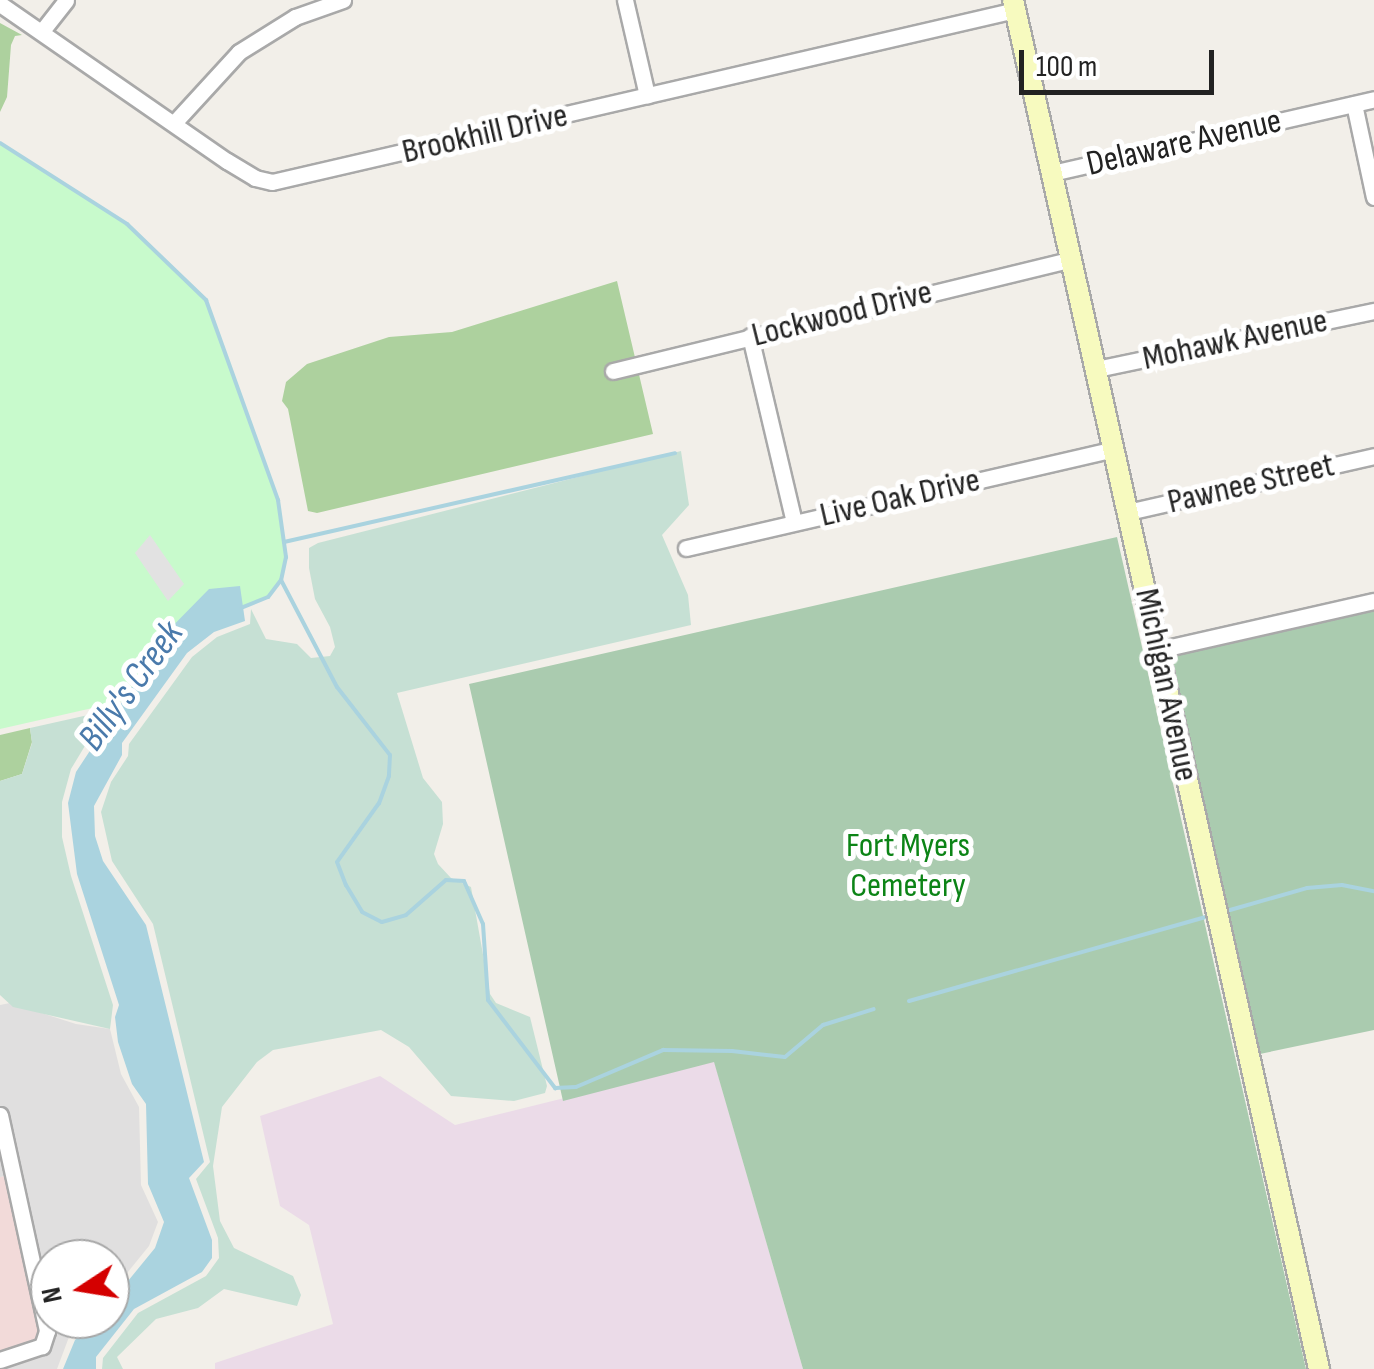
<!DOCTYPE html>
<html>
<head>
<meta charset="utf-8">
<style>
	body { margin:0 }
	#map { position:relative; width:1374px; height:1369px; overflow:hidden; background:#f2efe9; font-family:"Sofia Sans Condensed",sans-serif }
	div>[style] { position:absolute }
	[style*='--x'] { left:calc(var(--x)*1px); top:calc(var(--y)*1px); width:calc(var(--w)*1px); rotate:calc(var(--a)*1deg) }
	.residential>* { inset:0; background:#e0dfdf }
	.commercial>* { inset:0; background:#f2dad9 }
	.industrial>* { inset:0; background:#ebdbe8 }
	.forest>* { inset:0; background:#add19e }
	.wetland>* { inset:0; background:#c6e0d4 }
	.cemetery>* { inset:0; background:#aacbaf }
	.park>* { inset:0; background:#c8facc }
	.parking>* { inset:0; background:#e2e2e2 }
	.water>* { inset:0; background:#aad3df }
	.stream>* { height:4px; margin:-2px; padding:0 2px; transform-origin:2px; border-radius:2px; background:#aad3df }
	.roads { filter:drop-shadow(2px 0 #a9a9a9) drop-shadow(-2px 0 #a9a9a9) drop-shadow(0 2px #a9a9a9) drop-shadow(0 -2px #a9a9a9) }
	.street>* { height:15px; margin:-7.5px; padding:0 7.5px; transform-origin:7.5px; border-radius:7.5px; background:#fff }
	.secondary>* { height:20px; margin:-10px; padding:0 10px; transform-origin:10px; border-radius:10px; background:#f7fabf }
	span { translate:-50% -50%; white-space:nowrap; text-align:center; line-height:1.15; -webkit-text-stroke:10px #fff; paint-order:stroke }
	.street-label { font-size:35px; color:#222 }
	.park-label { font-size:35px; color:#0c8416 }
	.water-label { font-size:38px; color:#4a7aab; font-style:italic }
	.north { position:absolute; left:30px; top:1239px; width:100px; height:100px; box-sizing:border-box; background:#fff; border:2px solid #a7a7a7; border-radius:50%; rotate:258deg; font-size:28px; font-weight:700; line-height:40px; text-align:center; color:#222 }
	.north::after { content:''; display:block; margin:auto; width:35px; height:45px; background:#d40000; clip-path:polygon(50% 0,100% 100%,50% 72%,0 100%) }
	.scale { position:absolute; left:1019px; top:50px; width:195px; height:45px; box-sizing:border-box; border:5px solid #222; border-top:0; padding-left:12px; font-size:30px; line-height:35px; white-space:nowrap; color:#222; -webkit-text-stroke:8px #fff; paint-order:stroke }
</style>
</head>
<body>
<div id="map">
	<div class="residential">
		<div style="clip-path:polygon(10px 1003px,76px 1024px,110px 1029px,121px 1074px,139px 1107px,141px 1185px,158px 1222px,149px 1246px,110px 1294px,110px 1259px,50px 1259px,50px 1319px,87px 1319px,69px 1337px,57px 1369px,0 1369px,12px 1175px,0 1177px,0 1005px)"></div>
	</div>
	<div class="commercial">
		<div style="clip-path:polygon(13px 1175px,50px 1342px,0 1353px,0 1177px)"></div>
	</div>
	<div class="industrial">
		<div style="clip-path:polygon(714px 1061px,803px 1369px,215px 1369px,215px 1363px,333px 1324px,309px 1225px,280px 1206px,260px 1116px,380px 1076px,455px 1125px)"></div>
	</div>
	<div class="forest">
		<div style="clip-path:polygon(0 23px,22px 35px,15px 36px,11px 45px,7px 97px,0 112px)"></div>
		<div style="clip-path:polygon(617px 281px,653px 434px,317px 513px,308px 511px,288px 409px,282px 401px,286px 382px,307px 364px,389px 337px,452px 332px)"></div>
		<div style="clip-path:polygon(30px 728px,32px 742px,22px 774px,0 781px,0 735px)"></div>
	</div>
	<div class="wetland">
		<div style="clip-path:polygon(681px 451px,689px 505px,662px 535px,688px 595px,691px 625px,397px 693px,423px 778px,442px 802px,443px 824px,434px 854px,438px 864px,451px 878px,471px 887px,490px 994px,496px 1003px,530px 1017px,547px 1086px,545px 1093px,514px 1101px,451px 1096px,409px 1047px,381px 1030px,273px 1050px,257px 1062px,222px 1107px,213px 1166px,220px 1221px,234px 1248px,293px 1276px,301px 1295px,297px 1306px,224px 1289px,198px 1308px,156px 1319px,117px 1357px,123px 1369px,102px 1369px,103px 1358px,138px 1313px,206px 1276px,219px 1258px,218px 1238px,196px 1179px,210px 1162px,153px 924px,112px 861px,101px 812px,111px 782px,128px 756px,129px 744px,192px 657px,217px 637px,250px 624px,251px 609px,266px 639px,297px 644px,311px 658px,330px 656px,335px 647px,330px 627px,315px 599px,309px 568px,309px 548px,318px 543px)"></div>
		<div style="clip-path:polygon(106px 711px,71px 769px,62px 802px,62px 837px,71px 876px,113px 1005px,110px 1029px,13px 1007px,0 995px,0 781px,22px 774px,32px 743px,30px 728px)"></div>
	</div>
	<div class="cemetery">
		<div style="clip-path:polygon(1117px 537px,1306px 1369px,803px 1369px,714px 1062px,563px 1101px,469px 684px)"></div>
		<div style="clip-path:polygon(1374px 607px,1374px 1030px,1255px 1055px,1165px 654px)"></div>
	</div>
	<div class="park">
		<div style="clip-path:polygon(0 143px,127px 224px,206px 300px,278px 500px,286px 557px,281px 580px,268px 597px,208px 620px,150px 695px,0 729px)"></div>
	</div>
	<div class="parking">
		<div style="clip-path:polygon(150px 535px,184px 584px,168px 601px,135px 553px)"></div>
	</div>
	<div class="water">
		<div style="clip-path:polygon(240px 586px,245px 621px,214px 632px,187px 653px,122px 743px,122px 755px,94px 806px,95px 836px,103px 861px,146px 925px,204px 1162px,189px 1178px,212px 1240px,212px 1258px,202px 1272px,134px 1309px,96px 1357px,96px 1369px,63px 1369px,75px 1340px,94px 1319px,110px 1319px,110px 1303px,155px 1248px,164px 1222px,148px 1184px,146px 1104px,132px 1084px,118px 1042px,115px 1017px,119px 1005px,77px 874px,68px 803px,76px 772px,152px 656px,156px 643px,209px 589px)"></div>
	</div>
	<div class="stream">
		<div style="--x:0;--y:143;--w:151;--a:32.5"></div>
		<div style="--x:127;--y:224;--w:110;--a:43.9"></div>
		<div style="--x:206;--y:300;--w:213;--a:70.2"></div>
		<div style="--x:278;--y:500;--w:58;--a:82"></div>
		<div style="--x:286;--y:557;--w:24;--a:102"></div>
		<div style="--x:281;--y:580;--w:21;--a:127"></div>
		<div style="--x:268;--y:597;--w:29;--a:158"></div>
		<div style="--x:284;--y:542;--w:401;--a:-12.8"></div>
		<div style="--x:281;--y:580;--w:121;--a:62.4"></div>
		<div style="--x:337;--y:687;--w:86;--a:52.1"></div>
		<div style="--x:390;--y:755;--w:21;--a:93"></div>
		<div style="--x:389;--y:776;--w:29;--a:110"></div>
		<div style="--x:379;--y:803;--w:72;--a:125.4"></div>
		<div style="--x:337;--y:862;--w:25;--a:69"></div>
		<div style="--x:346;--y:885;--w:31;--a:59"></div>
		<div style="--x:362;--y:912;--w:22;--a:27"></div>
		<div style="--x:382;--y:922;--w:25;--a:-16"></div>
		<div style="--x:406;--y:915;--w:53;--a:-41.2"></div>
		<div style="--x:446;--y:880;--w:18;--a:3"></div>
		<div style="--x:464;--y:881;--w:47;--a:66.2"></div>
		<div style="--x:483;--y:924;--w:76;--a:86.2"></div>
		<div style="--x:488;--y:1000;--w:111;--a:52.7"></div>
		<div style="--x:555;--y:1088;--w:21;--a:-3"></div>
		<div style="--x:576;--y:1087;--w:95;--a:-23"></div>
		<div style="--x:663;--y:1050;--w:69;--a:0.8"></div>
		<div style="--x:732;--y:1051;--w:53;--a:6.5"></div>
		<div style="--x:785;--y:1057;--w:50;--a:-40.1"></div>
		<div style="--x:823;--y:1025;--w:53;--a:-17.4"></div>
		<div style="--x:1223;--y:912;--w:87;--a:-15.9"></div>
		<div style="--x:1307;--y:888;--w:35;--a:-5"></div>
		<div style="--x:1342;--y:885;--w:33;--a:11"></div>
		<div style="--x:909;--y:1001;--w:312;--a:-15.8"></div>
	</div>
	<div class="roads">
		<div class="street">
			<div style="--x:625;--y:0;--w:98;--a:77"></div>
			<div style="--x:0;--y:4;--w:276;--a:34.7"></div>
			<div style="--x:227;--y:161;--w:33;--a:31"></div>
			<div style="--x:255;--y:178;--w:17;--a:13"></div>
			<div style="--x:272;--y:182;--w:763;--a:-13.03"></div>
			<div style="--x:42;--y:31;--w:39;--a:-52"></div>
			<div style="--x:1354;--y:104;--w:95;--a:77.9"></div>
			<div style="--x:174;--y:123;--w:96;--a:-47.5"></div>
			<div style="--x:239;--y:52;--w:66;--a:-32"></div>
			<div style="--x:295;--y:17;--w:51;--a:-19.5"></div>
			<div style="--x:1052;--y:173;--w:330;--a:-12.9"></div>
			<div style="--x:750;--y:336;--w:191;--a:76.7"></div>
			<div style="--x:1096;--y:369;--w:284;--a:-11.8"></div>
			<div style="--x:613;--y:371;--w:471;--a:-13.7"></div>
			<div style="--x:1128;--y:512;--w:252;--a:-12.8"></div>
			<div style="--x:686;--y:548;--w:439;--a:-13"></div>
			<div style="--x:1158;--y:650;--w:221;--a:-12.8"></div>
			<div style="--x:0;--y:1115;--w:221;--a:77.7"></div>
			<div style="--x:47;--y:1331;--w:16;--a:108"></div>
			<div style="--x:42;--y:1346;--w:44;--a:161.6"></div>
		</div>
		<div class="secondary">
			<div style="--x:1013;--y:0;--w:1403;--a:77.4"></div>
		</div>
	</div>
	<div class="street-label">
		<span style="left:485px;top:134px;rotate:-13deg">Brookhill Drive</span>
		<span style="left:1184px;top:143px;rotate:-13deg">Delaware Avenue</span>
		<span style="left:842px;top:314px;rotate:-14deg">Lockwood Drive</span>
		<span style="left:1235px;top:340px;rotate:-12deg">Mohawk Avenue</span>
		<span style="left:1251px;top:484px;rotate:-13deg">Pawnee Street</span>
		<span style="left:900px;top:498px;rotate:-13deg">Live Oak Drive</span>
		<span style="left:1166px;top:685px;rotate:78deg">Michigan Avenue</span>
	</div>
	<div class="park-label">
		<span style="left:908px;top:866px">Fort Myers<br>Cemetery</span>
	</div>
	<div class="water-label">
		<span style="left:131px;top:686px;rotate:-54deg">Billy's Creek</span>
	</div>
	<div class="north">N</div>
	<div class="scale">100 m</div>
</div>
</body>
</html>
